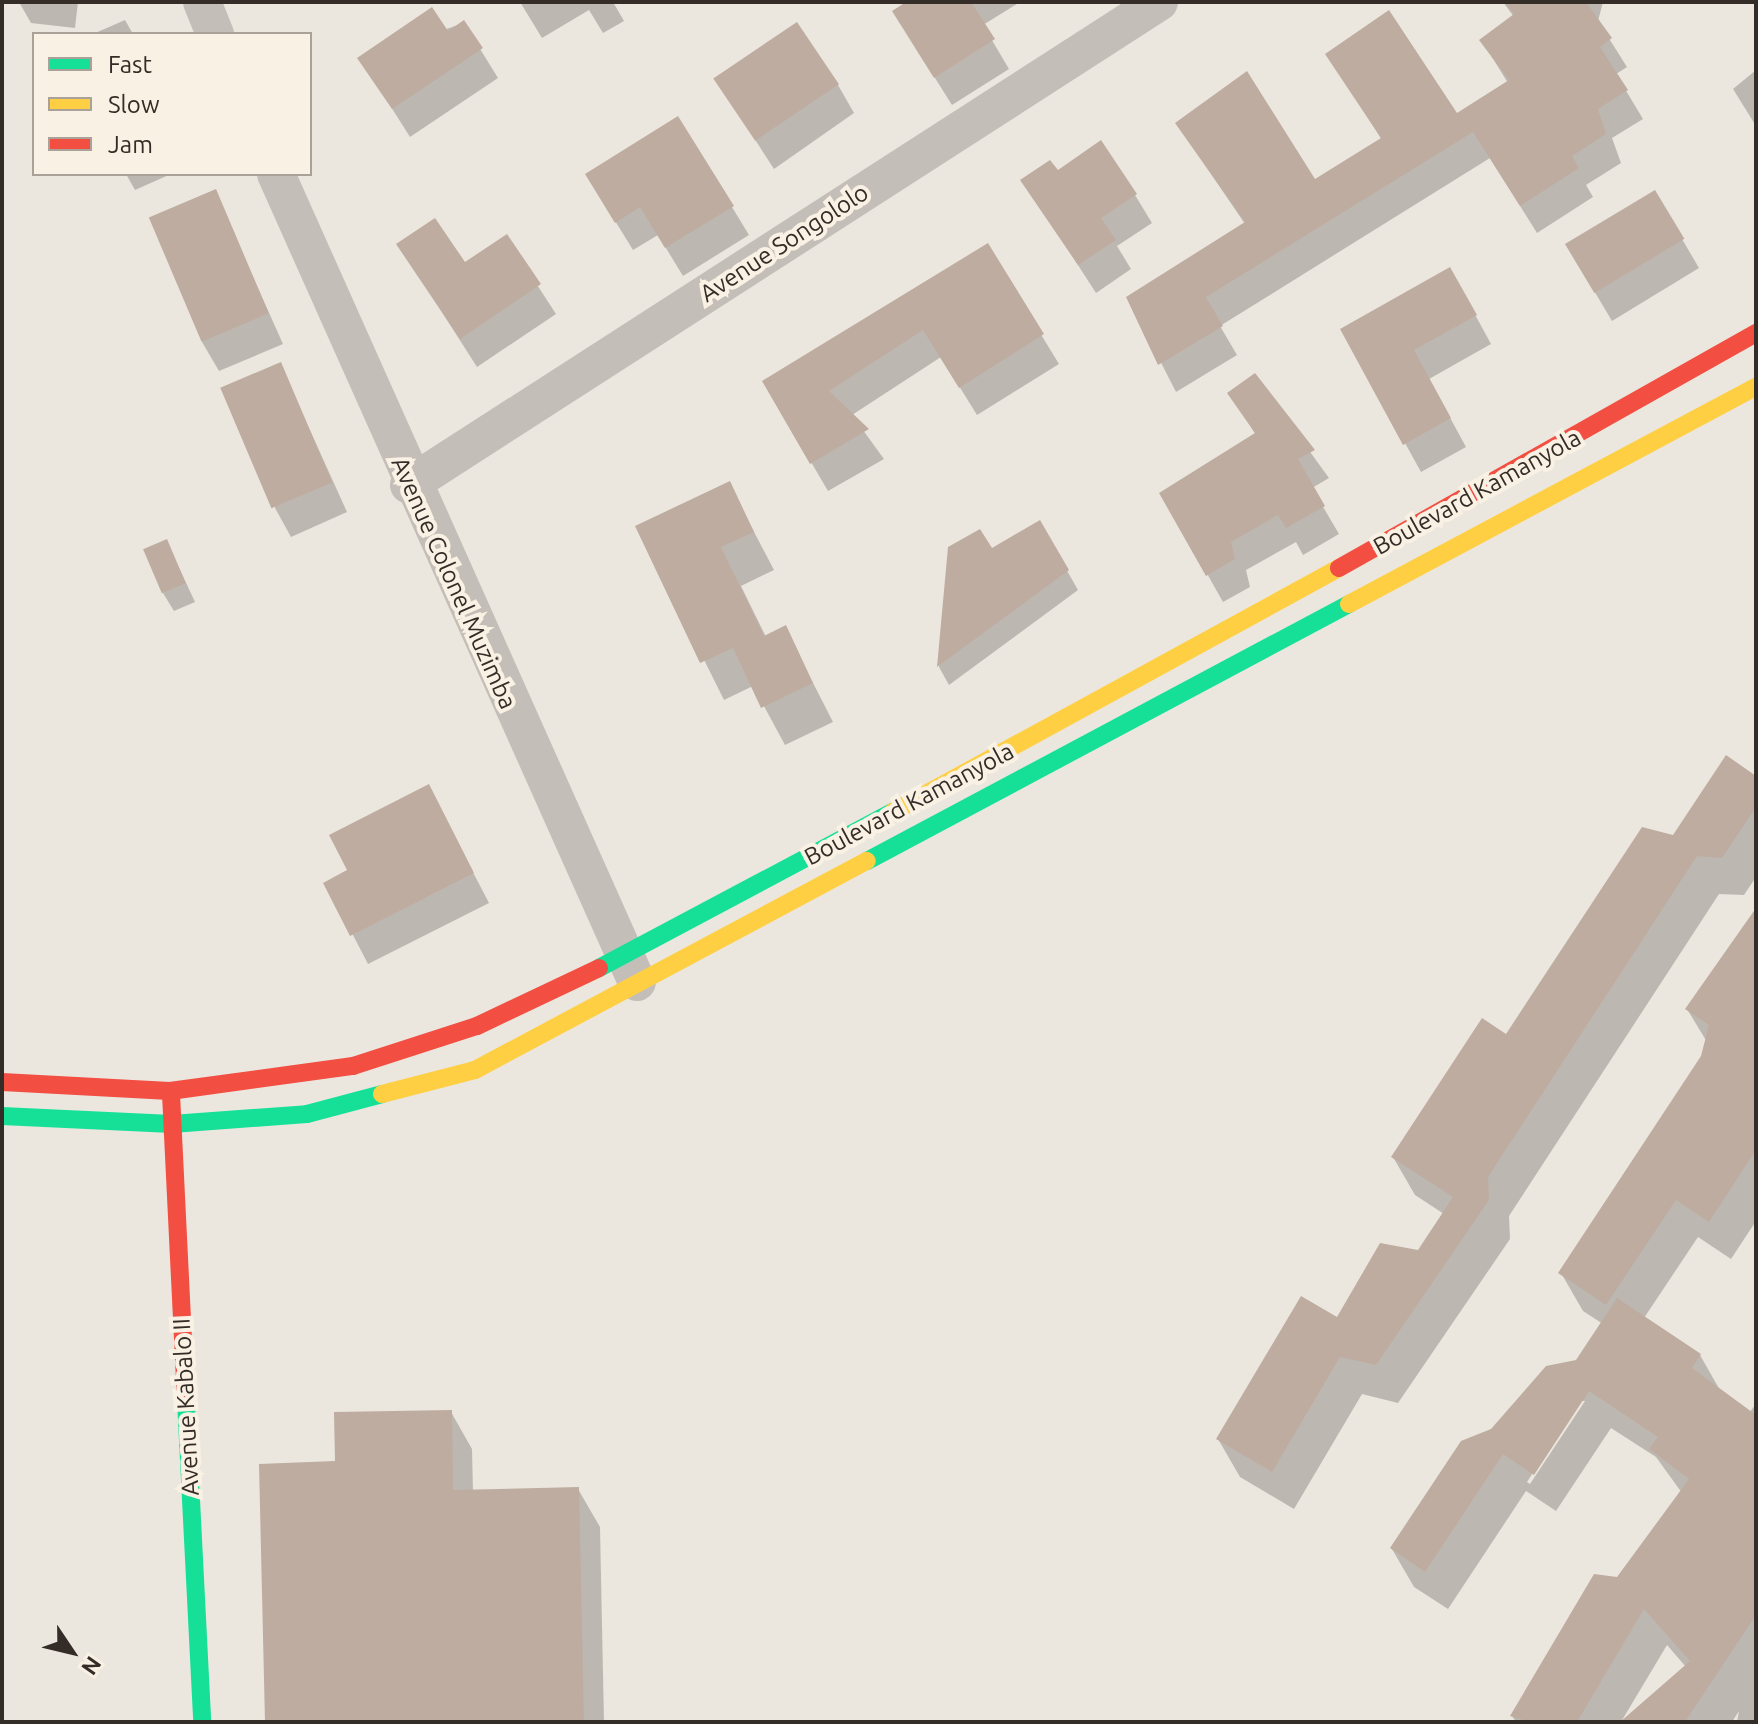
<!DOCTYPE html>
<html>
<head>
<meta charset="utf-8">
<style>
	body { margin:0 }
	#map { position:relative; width:1758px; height:1724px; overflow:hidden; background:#ebe7de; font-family:Ubuntu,sans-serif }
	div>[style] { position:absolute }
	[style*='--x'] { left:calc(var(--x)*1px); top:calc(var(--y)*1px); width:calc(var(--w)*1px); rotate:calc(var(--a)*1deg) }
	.shadow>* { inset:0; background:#0003 }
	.building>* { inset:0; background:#bfaca0; transform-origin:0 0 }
	.street>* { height:38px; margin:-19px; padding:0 19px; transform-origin:19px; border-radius:19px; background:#c4beb8 }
	.fast>* { height:18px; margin:-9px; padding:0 9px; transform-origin:9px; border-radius:9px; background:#16e098 }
	.slow>* { height:18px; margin:-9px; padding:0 9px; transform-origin:9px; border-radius:9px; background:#ffcf43 }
	.jam>* { height:18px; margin:-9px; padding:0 9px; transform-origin:9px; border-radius:9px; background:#f24e42 }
	span { translate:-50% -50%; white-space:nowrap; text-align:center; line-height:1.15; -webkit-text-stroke:8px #f9f1e4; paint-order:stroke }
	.street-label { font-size:24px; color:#342c26 }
	.frame { position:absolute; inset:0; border:4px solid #342c26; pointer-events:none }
	.legend { position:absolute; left:32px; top:32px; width:280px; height:144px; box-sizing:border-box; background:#f9f1e4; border:2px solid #aaa298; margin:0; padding:10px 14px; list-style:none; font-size:24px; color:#342c26 }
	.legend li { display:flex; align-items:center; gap:16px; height:40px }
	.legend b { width:40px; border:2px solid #aaa298 }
	.north { position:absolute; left:32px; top:1612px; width:80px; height:80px; -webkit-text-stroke:6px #f9f1e4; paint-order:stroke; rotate:125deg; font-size:22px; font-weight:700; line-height:32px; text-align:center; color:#342c26 }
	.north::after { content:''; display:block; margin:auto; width:28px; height:36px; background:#342c26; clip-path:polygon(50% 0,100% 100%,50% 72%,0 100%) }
</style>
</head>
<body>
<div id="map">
	<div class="shadow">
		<div style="clip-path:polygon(19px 2px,78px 2px,75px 28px,31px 23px)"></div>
		<div style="clip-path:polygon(520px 2px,613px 2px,624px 21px,603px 33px,589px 10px,542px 38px)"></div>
		<div style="clip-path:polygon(910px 2px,1020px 2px,983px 25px,1009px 69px,952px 105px,911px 40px)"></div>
		<div style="clip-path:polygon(1503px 2px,1603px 2px,1598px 21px,1627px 67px,1616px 74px,1643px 119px,1612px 138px,1621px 163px,1586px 185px,1593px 197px,1537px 233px,1490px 158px,1220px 326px,1237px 355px,1176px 392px,1128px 298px,1245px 224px,1177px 124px,1314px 181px,1382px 140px,1328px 54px,1456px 116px,1508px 83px,1482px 41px,1514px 17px)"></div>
		<div style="clip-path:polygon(125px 20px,133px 34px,93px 34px)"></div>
		<div style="clip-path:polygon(464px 23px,498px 78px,410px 137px,360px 58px)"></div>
		<div style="clip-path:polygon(1756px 70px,1756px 126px,1733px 89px)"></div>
		<div style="clip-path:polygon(717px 81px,838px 85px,854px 113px,774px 169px)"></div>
		<div style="clip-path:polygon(1057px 173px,1135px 195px,1152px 223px,1117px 246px,1131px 269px,1096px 293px,1023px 180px)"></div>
		<div style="clip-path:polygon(126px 174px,171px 174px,135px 190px)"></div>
		<div style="clip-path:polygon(215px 192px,283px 344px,219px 371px,202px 342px)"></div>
		<div style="clip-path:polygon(1655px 193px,1699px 268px,1612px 321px,1584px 274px)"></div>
		<div style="clip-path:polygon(604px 203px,732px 207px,749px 235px,683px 276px,658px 235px,633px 250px)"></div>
		<div style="clip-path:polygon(506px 237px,556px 314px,477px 367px,399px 245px,464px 265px)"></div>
		<div style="clip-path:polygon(987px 246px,1059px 364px,977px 415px,941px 357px,852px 415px,884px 459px,828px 491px,764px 382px)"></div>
		<div style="clip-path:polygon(1466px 298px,1491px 344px,1429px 379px,1466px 447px,1421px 472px,1342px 329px)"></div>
		<div style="clip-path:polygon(280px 364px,347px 512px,291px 537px,275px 508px)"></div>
		<div style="clip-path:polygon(1255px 376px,1329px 478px,1312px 488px,1339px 534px,1303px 555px,1296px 542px,1246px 570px,1250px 587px,1223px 602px,1162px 494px,1256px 435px,1230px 393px)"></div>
		<div style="clip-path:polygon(729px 484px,774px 570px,741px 586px,766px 637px,785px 628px,833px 722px,785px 745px,753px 686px,724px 700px,638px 527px)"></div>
		<div style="clip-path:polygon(1040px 523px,1078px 590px,949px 685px,939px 667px,949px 548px,991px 551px)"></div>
		<div style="clip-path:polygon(167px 542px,195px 602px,174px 611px,163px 593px)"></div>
		<div style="clip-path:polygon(1756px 778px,1756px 877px,1744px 895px,1719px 894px,1509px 1216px,1510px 1239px,1398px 1403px,1362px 1394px,1294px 1509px,1240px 1477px,1218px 1439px,1337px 1320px,1419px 1252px,1444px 1214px,1415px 1195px,1393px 1157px,1506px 1037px,1673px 838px)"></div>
		<div style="clip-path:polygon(428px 786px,489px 903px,368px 964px,326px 883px,349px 871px)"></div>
		<div style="clip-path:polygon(evenodd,1756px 912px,1756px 1221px,1731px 1259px,1698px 1237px,1644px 1318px,1700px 1355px,1721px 1392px,1749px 1413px,1756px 1404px,1756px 1722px,1737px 1722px,1739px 1711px,1732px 1722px,1623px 1722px,1686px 1667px,1667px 1645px,1621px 1722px,1516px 1722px,1512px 1716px,1682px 1493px,1656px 1457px,1611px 1428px,1556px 1511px,1526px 1491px,1448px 1609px,1414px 1587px,1392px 1549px,1493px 1431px,1577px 1362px,1603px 1324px,1583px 1311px,1561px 1273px,1703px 1057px,1707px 1042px,1687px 1009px,1756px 912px,1580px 1401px,1585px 1401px,1530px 1484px,1527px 1482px,1580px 1401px)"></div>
		<div style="clip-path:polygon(451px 1412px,472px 1449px,473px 1492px,578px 1489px,600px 1527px,604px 1722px,267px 1722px,337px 1463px)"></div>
	</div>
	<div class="building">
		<div style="clip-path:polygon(906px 2px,971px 2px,995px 39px,934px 78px,892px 11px)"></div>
		<div style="clip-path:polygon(1505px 2px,1586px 2px,1612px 38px,1600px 47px,1628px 90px,1598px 109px,1606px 134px,1572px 156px,1579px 168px,1520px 206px,1473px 132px,1206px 297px,1223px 326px,1158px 365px,1126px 297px,1245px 222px,1175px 123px,1247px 71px,1315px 179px,1381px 138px,1325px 54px,1389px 10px,1457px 113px,1509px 80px,1479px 40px,1514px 14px)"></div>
		<div style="clip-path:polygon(432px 7px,448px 31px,464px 20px,483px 48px,392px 109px,357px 58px)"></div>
		<div style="left:797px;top:22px;width:75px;height:101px;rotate:56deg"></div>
		<div style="clip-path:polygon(678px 116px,734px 206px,665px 248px,640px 207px,615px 223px,585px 174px)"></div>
		<div style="clip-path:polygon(1101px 140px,1137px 194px,1101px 218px,1116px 240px,1078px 265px,1020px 180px,1050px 160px,1058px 170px)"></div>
		<div style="left:216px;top:189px;width:135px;height:73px;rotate:67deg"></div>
		<div style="left:1655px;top:190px;width:57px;height:105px;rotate:59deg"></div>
		<div style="clip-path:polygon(435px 218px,465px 262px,507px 234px,541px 284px,460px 339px,396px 244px)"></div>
		<div style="clip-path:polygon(988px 243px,1044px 334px,959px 388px,923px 330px,829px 391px,869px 429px,810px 464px,762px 381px)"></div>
		<div style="clip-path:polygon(1450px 267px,1477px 315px,1414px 350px,1451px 418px,1403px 445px,1340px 329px)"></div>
		<div style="left:281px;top:362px;width:131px;height:66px;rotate:67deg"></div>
		<div style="clip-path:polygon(1255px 373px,1315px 450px,1298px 459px,1325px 506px,1286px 528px,1278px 515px,1231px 542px,1235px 559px,1206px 576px,1159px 493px,1255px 433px,1227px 393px)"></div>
		<div style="clip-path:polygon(730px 481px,754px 532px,721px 547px,764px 636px,786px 625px,813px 683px,761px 708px,733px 648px,700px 663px,635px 526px)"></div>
		<div style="clip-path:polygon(1040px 520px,1069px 570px,937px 667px,948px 547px,980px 529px,992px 548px)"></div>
		<div style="left:167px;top:539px;width:48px;height:26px;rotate:67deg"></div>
		<div style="clip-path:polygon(1726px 755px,1756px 776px,1756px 807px,1722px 858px,1697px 856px,1488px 1177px,1489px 1200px,1376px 1365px,1340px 1357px,1272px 1472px,1216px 1439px,1301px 1296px,1337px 1317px,1380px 1243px,1418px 1250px,1453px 1197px,1391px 1157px,1482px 1018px,1506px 1034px,1642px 827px,1673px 835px)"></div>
		<div style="clip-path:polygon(429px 784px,474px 873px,350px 936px,323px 883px,347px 870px,329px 835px)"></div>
		<div style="clip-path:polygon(1756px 908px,1756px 1150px,1709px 1222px,1676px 1200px,1606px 1305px,1558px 1273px,1701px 1056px,1709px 1025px,1685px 1009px)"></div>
		<div style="clip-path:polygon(1617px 1298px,1701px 1354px,1692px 1368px,1756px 1415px,1756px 1615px,1685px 1722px,1620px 1722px,1690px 1661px,1644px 1609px,1577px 1722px,1529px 1722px,1510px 1716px,1594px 1574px,1617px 1577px,1689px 1479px,1649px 1449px,1658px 1437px,1589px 1391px,1534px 1475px,1503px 1454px,1425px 1572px,1390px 1548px,1461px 1441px,1491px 1429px,1546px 1366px,1576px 1360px)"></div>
		<div style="clip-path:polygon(452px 1410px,453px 1490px,579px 1487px,584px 1722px,265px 1722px,259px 1464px,335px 1461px,334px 1412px)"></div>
	</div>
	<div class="street">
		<div style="--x:202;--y:2;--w:35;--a:68"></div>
		<div style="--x:276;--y:174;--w:885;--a:65.93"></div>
		<div style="--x:409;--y:485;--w:892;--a:-32.78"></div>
	</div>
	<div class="fast">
		<div style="--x:867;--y:861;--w:546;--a:-28.07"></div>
		<div style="--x:599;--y:968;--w:333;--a:-28"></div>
		<div style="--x:2;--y:1116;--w:170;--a:2.7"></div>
		<div style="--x:172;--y:1124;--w:135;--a:-4.2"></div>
		<div style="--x:307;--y:1114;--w:78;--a:-14.9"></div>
		<div style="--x:186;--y:1401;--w:321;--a:87.1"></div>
	</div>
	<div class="slow">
		<div style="--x:1349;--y:604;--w:461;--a:-28.1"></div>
		<div style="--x:893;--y:812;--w:508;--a:-28.68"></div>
		<div style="--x:382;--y:1094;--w:96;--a:-14.5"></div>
		<div style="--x:475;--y:1070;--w:444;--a:-28.1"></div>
	</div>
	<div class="jam">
		<div style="--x:1339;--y:568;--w:479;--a:-29.4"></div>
		<div style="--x:2;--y:1082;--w:168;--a:3.1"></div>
		<div style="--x:170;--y:1091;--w:185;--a:-7.8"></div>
		<div style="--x:353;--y:1066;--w:130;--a:-17.9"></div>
		<div style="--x:477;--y:1026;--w:135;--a:-25.4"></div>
		<div style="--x:171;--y:1094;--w:307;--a:87.2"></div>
	</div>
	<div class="street-label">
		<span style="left:784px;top:243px;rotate:-33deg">Avenue Songololo</span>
		<span style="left:1477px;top:492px;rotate:-29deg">Boulevard Kamanyola</span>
		<span style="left:454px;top:583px;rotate:66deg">Avenue Colonel Muzimba</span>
		<span style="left:909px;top:804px;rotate:-28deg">Boulevard Kamanyola</span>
		<span style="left:186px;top:1407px;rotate:-93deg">Avenue Kabalo II</span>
	</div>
	<div class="frame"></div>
	<ul class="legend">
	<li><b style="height:10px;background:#16e098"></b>Fast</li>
	<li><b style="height:10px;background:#ffcf43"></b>Slow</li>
	<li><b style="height:10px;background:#f24e42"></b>Jam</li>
	</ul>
	<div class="north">N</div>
</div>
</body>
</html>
